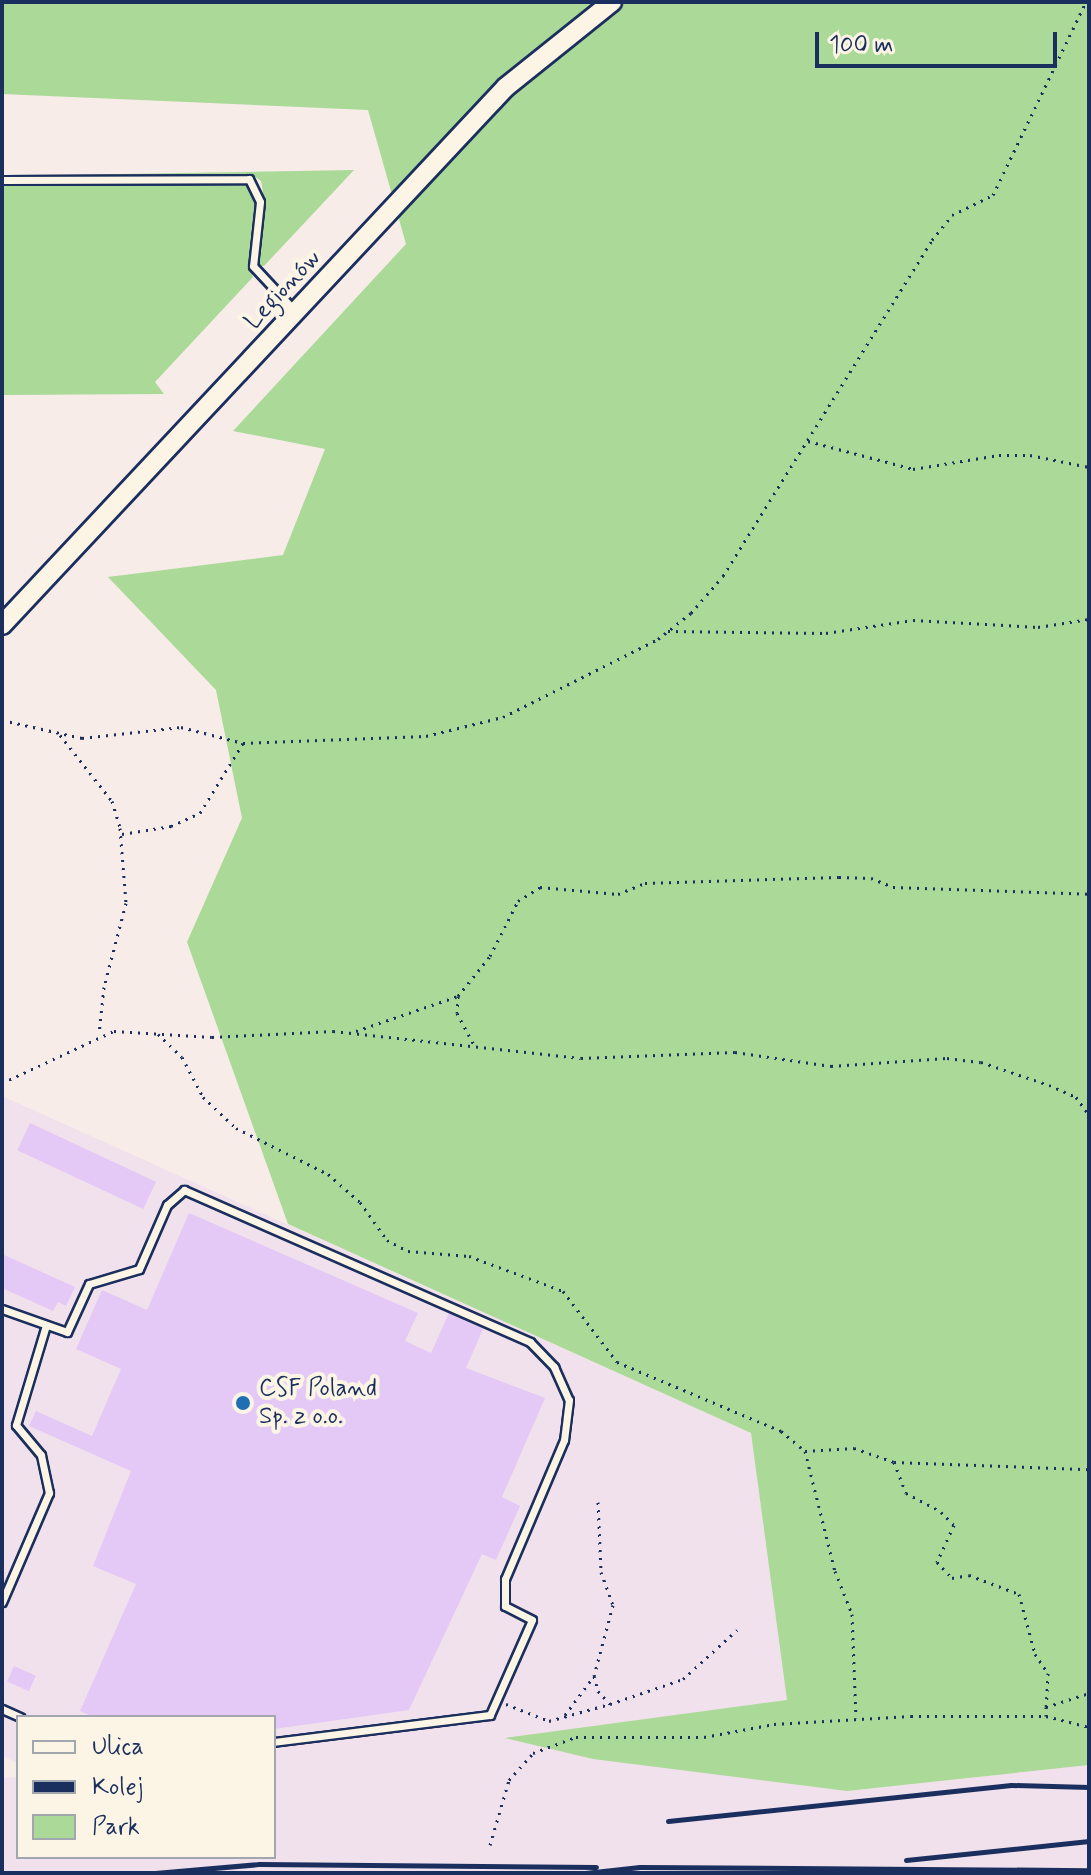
<!DOCTYPE html>
<html>
<head>
<meta charset="utf-8">
<style>
	body { margin:0 }
	#map { position:relative; width:1091px; height:1875px; overflow:hidden; background:#f7ece8; font-family:Mynerve,sans-serif }
	div>[style] { position:absolute }
	[style*='--x'] { left:calc(var(--x)*1px); top:calc(var(--y)*1px); width:calc(var(--w)*1px); rotate:calc(var(--a)*1deg) }
	.built>* { inset:0; background:#f1e1ec }
	.green>* { inset:0; background:#aad998 }
	.building>* { inset:0; background:#e4c8f6; transform-origin:0 0 }
	.path>* { height:3px; margin-top:-1.5px; transform-origin:0; background:repeating-linear-gradient(90deg,#1b2f5e 0 2px,transparent 0 8px) }
	.roads { filter:drop-shadow(2px 0 #1b2f5e) drop-shadow(-2px 0 #1b2f5e) drop-shadow(0 2px #1b2f5e) drop-shadow(0 -2px #1b2f5e) }
	.service>* { height:7px; margin:-3.5px; padding:0 3.5px; transform-origin:3.5px; border-radius:3.5px; background:#fcf5e5 }
	.tertiary>* { height:18px; margin:-9px; padding:0 9px; transform-origin:9px; border-radius:9px; background:#fcf5e5 }
	.rail>* { height:5px; margin:-2.5px; padding:0 2.5px; transform-origin:2.5px; border-radius:2.5px; background:#1b2f5e }
	.dots>* { width:22px; height:22px; translate:-50% -50%; box-sizing:border-box; border:4px solid #fcf5e5; border-radius:50% }
	span { translate:-50% -50%; white-space:nowrap; text-align:center; line-height:1.15; -webkit-text-stroke:8px #fcf5e5; paint-order:stroke }
	.street-label { font-size:24px; color:#1b2f5e }
	.poi-label { font-size:24px; color:#1b2f5e }
	.left { translate:0 -50%; text-align:left }
	.frame { position:absolute; inset:0; border:4px solid #1b2f5e; pointer-events:none }
	.legend { position:absolute; left:16px; top:1715px; width:260px; height:144px; box-sizing:border-box; background:#fcf5e5; border:2px solid #a2a6af; margin:0; padding:10px 14px; list-style:none; font-size:24px; color:#1b2f5e }
	.legend li { display:flex; align-items:center; gap:16px; height:40px }
	.legend b { width:40px; border:2px solid #a2a6af }
	.scale { position:absolute; left:815px; top:32px; width:242px; height:36px; box-sizing:border-box; border:4px solid #1b2f5e; border-top:0; padding-left:10px; font-size:24px; line-height:28px; white-space:nowrap; color:#1b2f5e; -webkit-text-stroke:6px #fcf5e5; paint-order:stroke }
</style>
</head>
<body>
<div id="map">
	<div class="built">
		<div style="clip-path:polygon(2px 1096px,751px 1433px,787px 1700px,509px 1738px,847px 1791px,1089px 1765px,1089px 1873px,2px 1873px,2px 1778px,18px 1777px,18px 1857px,274px 1857px,274px 1717px,18px 1717px,18px 1763px,2px 1756px)"></div>
	</div>
	<div class="green">
		<div style="clip-path:polygon(2px 2px,1089px 2px,1089px 1765px,847px 1791px,593px 1759px,505px 1738px,787px 1700px,751px 1433px,288px 1224px,187px 942px,242px 818px,216px 690px,108px 577px,283px 555px,325px 449px,233px 431px,406px 244px,368px 110px,2px 94px)"></div>
		<div style="clip-path:polygon(354px 170px,264px 266px,258px 265px,263px 192px,261px 181px,252px 175px,2px 176px)"></div>
		<div style="clip-path:polygon(240px 182px,252px 189px,256px 200px,249px 267px,253px 277px,155px 382px,164px 394px,2px 395px,2px 185px)"></div>
	</div>
	<div class="building">
		<div style="left:30px;top:1123px;width:139px;height:30px;rotate:25deg"></div>
		<div style="clip-path:polygon(189px 1213px,418px 1313px,405px 1341px,431px 1353px,449px 1313px,483px 1329px,466px 1368px,545px 1398px,502px 1497px,520px 1506px,496px 1560px,482px 1554px,409px 1710px,274px 1729px,274px 1717px,94px 1717px,80px 1711px,136px 1584px,93px 1566px,131px 1471px,29px 1426px,36px 1411px,92px 1436px,121px 1369px,76px 1349px,102px 1290px,147px 1310px)"></div>
		<div style="clip-path:polygon(2px 1254px,75px 1287px,66px 1306px,58px 1302px,53px 1311px,2px 1288px)"></div>
		<div style="left:14px;top:1666px;width:24px;height:17px;rotate:24deg"></div>
	</div>
	<div class="path">
		<div style="--x:808;--y:441;--w:109;--a:14.9"></div>
		<div style="--x:913;--y:469;--w:87;--a:-9.2"></div>
		<div style="--x:999;--y:455;--w:31;--a:0"></div>
		<div style="--x:1030;--y:455;--w:60;--a:11.5"></div>
		<div style="--x:668;--y:631;--w:158;--a:0.7"></div>
		<div style="--x:826;--y:633;--w:88;--a:-8.5"></div>
		<div style="--x:913;--y:620;--w:125;--a:3.2"></div>
		<div style="--x:1038;--y:627;--w:52;--a:-8.9"></div>
		<div style="--x:2;--y:720;--w:82;--a:12.7"></div>
		<div style="--x:82;--y:738;--w:100;--a:-6.3"></div>
		<div style="--x:181;--y:727;--w:64;--a:14.5"></div>
		<div style="--x:243;--y:743;--w:183;--a:-2.2"></div>
		<div style="--x:426;--y:736;--w:79;--a:-13.9"></div>
		<div style="--x:503;--y:717;--w:174;--a:-26.7"></div>
		<div style="--x:658;--y:639;--w:42;--a:-38.2"></div>
		<div style="--x:691;--y:613;--w:49;--a:-49.1"></div>
		<div style="--x:723;--y:576;--w:396;--a:-58.1"></div>
		<div style="--x:932;--y:240;--w:32;--a:-51"></div>
		<div style="--x:952;--y:215;--w:46;--a:-26"></div>
		<div style="--x:993;--y:195;--w:214;--a:-64.3"></div>
		<div style="--x:60;--y:735;--w:84;--a:51.8"></div>
		<div style="--x:112;--y:801;--w:28;--a:73"></div>
		<div style="--x:120;--y:828;--w:75;--a:85.4"></div>
		<div style="--x:126;--y:903;--w:87;--a:104.7"></div>
		<div style="--x:104;--y:987;--w:47;--a:96.1"></div>
		<div style="--x:122;--y:834;--w:50;--a:-9.3"></div>
		<div style="--x:171;--y:826;--w:32;--a:-24"></div>
		<div style="--x:200;--y:813;--w:82;--a:-58.4"></div>
		<div style="--x:458;--y:996;--w:17;--a:93"></div>
		<div style="--x:457;--y:1013;--w:38;--a:62"></div>
		<div style="--x:356;--y:1031;--w:108;--a:-18.9"></div>
		<div style="--x:458;--y:996;--w:51;--a:-51.3"></div>
		<div style="--x:490;--y:956;--w:62;--a:-63"></div>
		<div style="--x:518;--y:901;--w:26;--a:-32"></div>
		<div style="--x:540;--y:887;--w:78;--a:5.1"></div>
		<div style="--x:618;--y:894;--w:29;--a:-22"></div>
		<div style="--x:645;--y:883;--w:194;--a:-1.8"></div>
		<div style="--x:839;--y:877;--w:32;--a:2"></div>
		<div style="--x:871;--y:878;--w:24;--a:22"></div>
		<div style="--x:893;--y:887;--w:196;--a:2"></div>
		<div style="--x:158;--y:1034;--w:33;--a:44"></div>
		<div style="--x:182;--y:1057;--w:45;--a:62.3"></div>
		<div style="--x:203;--y:1097;--w:45;--a:43.2"></div>
		<div style="--x:236;--y:1128;--w:103;--a:26.6"></div>
		<div style="--x:328;--y:1174;--w:43;--a:41.2"></div>
		<div style="--x:360;--y:1202;--w:47;--a:54.6"></div>
		<div style="--x:387;--y:1240;--w:24;--a:28"></div>
		<div style="--x:408;--y:1251;--w:61;--a:4.7"></div>
		<div style="--x:469;--y:1256;--w:100;--a:20.4"></div>
		<div style="--x:563;--y:1291;--w:89;--a:52.7"></div>
		<div style="--x:617;--y:1362;--w:178;--a:22.8"></div>
		<div style="--x:781;--y:1431;--w:31;--a:40"></div>
		<div style="--x:805;--y:1451;--w:124;--a:76"></div>
		<div style="--x:835;--y:1571;--w:46;--a:68.4"></div>
		<div style="--x:852;--y:1614;--w:104;--a:87.8"></div>
		<div style="--x:2;--y:1083;--w:123;--a:-24.9"></div>
		<div style="--x:114;--y:1031;--w:98;--a:3.5"></div>
		<div style="--x:212;--y:1037;--w:121;--a:-2.8"></div>
		<div style="--x:333;--y:1031;--w:249;--a:6.2"></div>
		<div style="--x:581;--y:1058;--w:154;--a:-2.2"></div>
		<div style="--x:735;--y:1052;--w:97;--a:8.3"></div>
		<div style="--x:831;--y:1066;--w:116;--a:-3.9"></div>
		<div style="--x:947;--y:1058;--w:34;--a:7"></div>
		<div style="--x:981;--y:1062;--w:72;--a:18.7"></div>
		<div style="--x:1049;--y:1085;--w:30;--a:24"></div>
		<div style="--x:1076;--y:1097;--w:22;--a:54"></div>
		<div style="--x:805;--y:1451;--w:49;--a:-3.5"></div>
		<div style="--x:854;--y:1448;--w:42;--a:19.3"></div>
		<div style="--x:894;--y:1462;--w:195;--a:2.1"></div>
		<div style="--x:894;--y:1462;--w:33;--a:69"></div>
		<div style="--x:906;--y:1493;--w:40;--a:28"></div>
		<div style="--x:941;--y:1512;--w:18;--a:45"></div>
		<div style="--x:954;--y:1525;--w:41;--a:114.7"></div>
		<div style="--x:937;--y:1562;--w:22;--a:47"></div>
		<div style="--x:952;--y:1578;--w:17;--a:-10"></div>
		<div style="--x:969;--y:1575;--w:53;--a:20.8"></div>
		<div style="--x:1019;--y:1594;--w:62;--a:75.1"></div>
		<div style="--x:1035;--y:1654;--w:23;--a:56"></div>
		<div style="--x:1048;--y:1673;--w:34;--a:93"></div>
		<div style="--x:598;--y:1502;--w:70;--a:87.5"></div>
		<div style="--x:601;--y:1572;--w:35;--a:70"></div>
		<div style="--x:613;--y:1605;--w:73;--a:105"></div>
		<div style="--x:594;--y:1676;--w:16;--a:75"></div>
		<div style="--x:598;--y:1691;--w:18;--a:47"></div>
		<div style="--x:506;--y:1704;--w:46;--a:21.6"></div>
		<div style="--x:549;--y:1721;--w:63;--a:-15.6"></div>
		<div style="--x:610;--y:1704;--w:77;--a:-18.9"></div>
		<div style="--x:683;--y:1679;--w:73;--a:-42.2"></div>
		<div style="--x:565;--y:1715;--w:49;--a:-53.4"></div>
		<div style="--x:1046;--y:1716;--w:9;--a:-90"></div>
		<div style="--x:1046;--y:1707;--w:45;--a:-18"></div>
		<div style="--x:490;--y:1845;--w:68;--a:-73.7"></div>
		<div style="--x:509;--y:1780;--w:36;--a:-48"></div>
		<div style="--x:533;--y:1753;--w:46;--a:-20.4"></div>
		<div style="--x:576;--y:1737;--w:128;--a:0"></div>
		<div style="--x:704;--y:1737;--w:71;--a:-10.5"></div>
		<div style="--x:774;--y:1724;--w:137;--a:-3.3"></div>
		<div style="--x:911;--y:1716;--w:135;--a:0"></div>
		<div style="--x:1046;--y:1716;--w:44;--a:14.3"></div>
	</div>
	<div class="roads">
		<div class="service">
			<div style="--x:2;--y:180;--w:247;--a:-0.2"></div>
			<div style="--x:249;--y:179;--w:25;--a:64"></div>
			<div style="--x:260;--y:202;--w:64;--a:96.2"></div>
			<div style="--x:253;--y:266;--w:60;--a:47"></div>
			<div style="--x:2;--y:1309;--w:69;--a:19.5"></div>
			<div style="--x:67;--y:1332;--w:53;--a:-65.4"></div>
			<div style="--x:89;--y:1284;--w:52;--a:-16.7"></div>
			<div style="--x:139;--y:1269;--w:70;--a:-66.4"></div>
			<div style="--x:167;--y:1205;--w:23;--a:-41"></div>
			<div style="--x:184;--y:1190;--w:378;--a:23.7"></div>
			<div style="--x:530;--y:1342;--w:35;--a:46"></div>
			<div style="--x:554;--y:1367;--w:36;--a:66"></div>
			<div style="--x:569;--y:1400;--w:40;--a:97.1"></div>
			<div style="--x:564;--y:1440;--w:151;--a:113"></div>
			<div style="--x:505;--y:1579;--w:27;--a:90"></div>
			<div style="--x:505;--y:1606;--w:30;--a:27"></div>
			<div style="--x:532;--y:1620;--w:104;--a:113.9"></div>
			<div style="--x:490;--y:1715;--w:218;--a:172.9"></div>
			<div style="--x:2;--y:1602;--w:119;--a:-66.7"></div>
			<div style="--x:49;--y:1493;--w:39;--a:-102"></div>
			<div style="--x:41;--y:1455;--w:39;--a:-130"></div>
			<div style="--x:16;--y:1425;--w:104;--a:-73.3"></div>
			<div style="--x:2;--y:1709;--w:20;--a:24"></div>
		</div>
		<div class="tertiary">
			<div style="--x:2;--y:625;--w:737;--a:-46.87"></div>
			<div style="--x:506;--y:87;--w:136;--a:-38.7"></div>
		</div>
	</div>
	<div class="rail">
		<div style="--x:668;--y:1821;--w:345;--a:-6"></div>
		<div style="--x:1011;--y:1785;--w:78;--a:1.5"></div>
		<div style="--x:906;--y:1860;--w:184;--a:-5.9"></div>
		<div style="--x:155;--y:1873;--w:104;--a:-4.9"></div>
		<div style="--x:259;--y:1864;--w:337;--a:0.5"></div>
		<div style="--x:585;--y:1873;--w:55;--a:-6.2"></div>
		<div style="--x:640;--y:1867;--w:449;--a:0.4"></div>
	</div>
	<div class="dots">
		<div style="left:243px;top:1403px;background:#1f6fb2"></div>
	</div>
	<div class="street-label">
		<span style="left:283px;top:290px;rotate:-47deg">Legionów</span>
	</div>
	<div class="poi-label">
		<span class="left" style="left:259px;top:1403px">CSF Poland<br>Sp. z o.o.</span>
	</div>
	<div class="frame"></div>
	<ul class="legend">
	<li><b style="height:10px;background:#fcf5e5"></b>Ulica</li>
	<li><b style="height:10px;background:#1b2f5e"></b>Kolej</li>
	<li><b style="height:22px;background:#aad998"></b>Park</li>
	</ul>
	<div class="scale">100 m</div>
</div>
</body>
</html>
